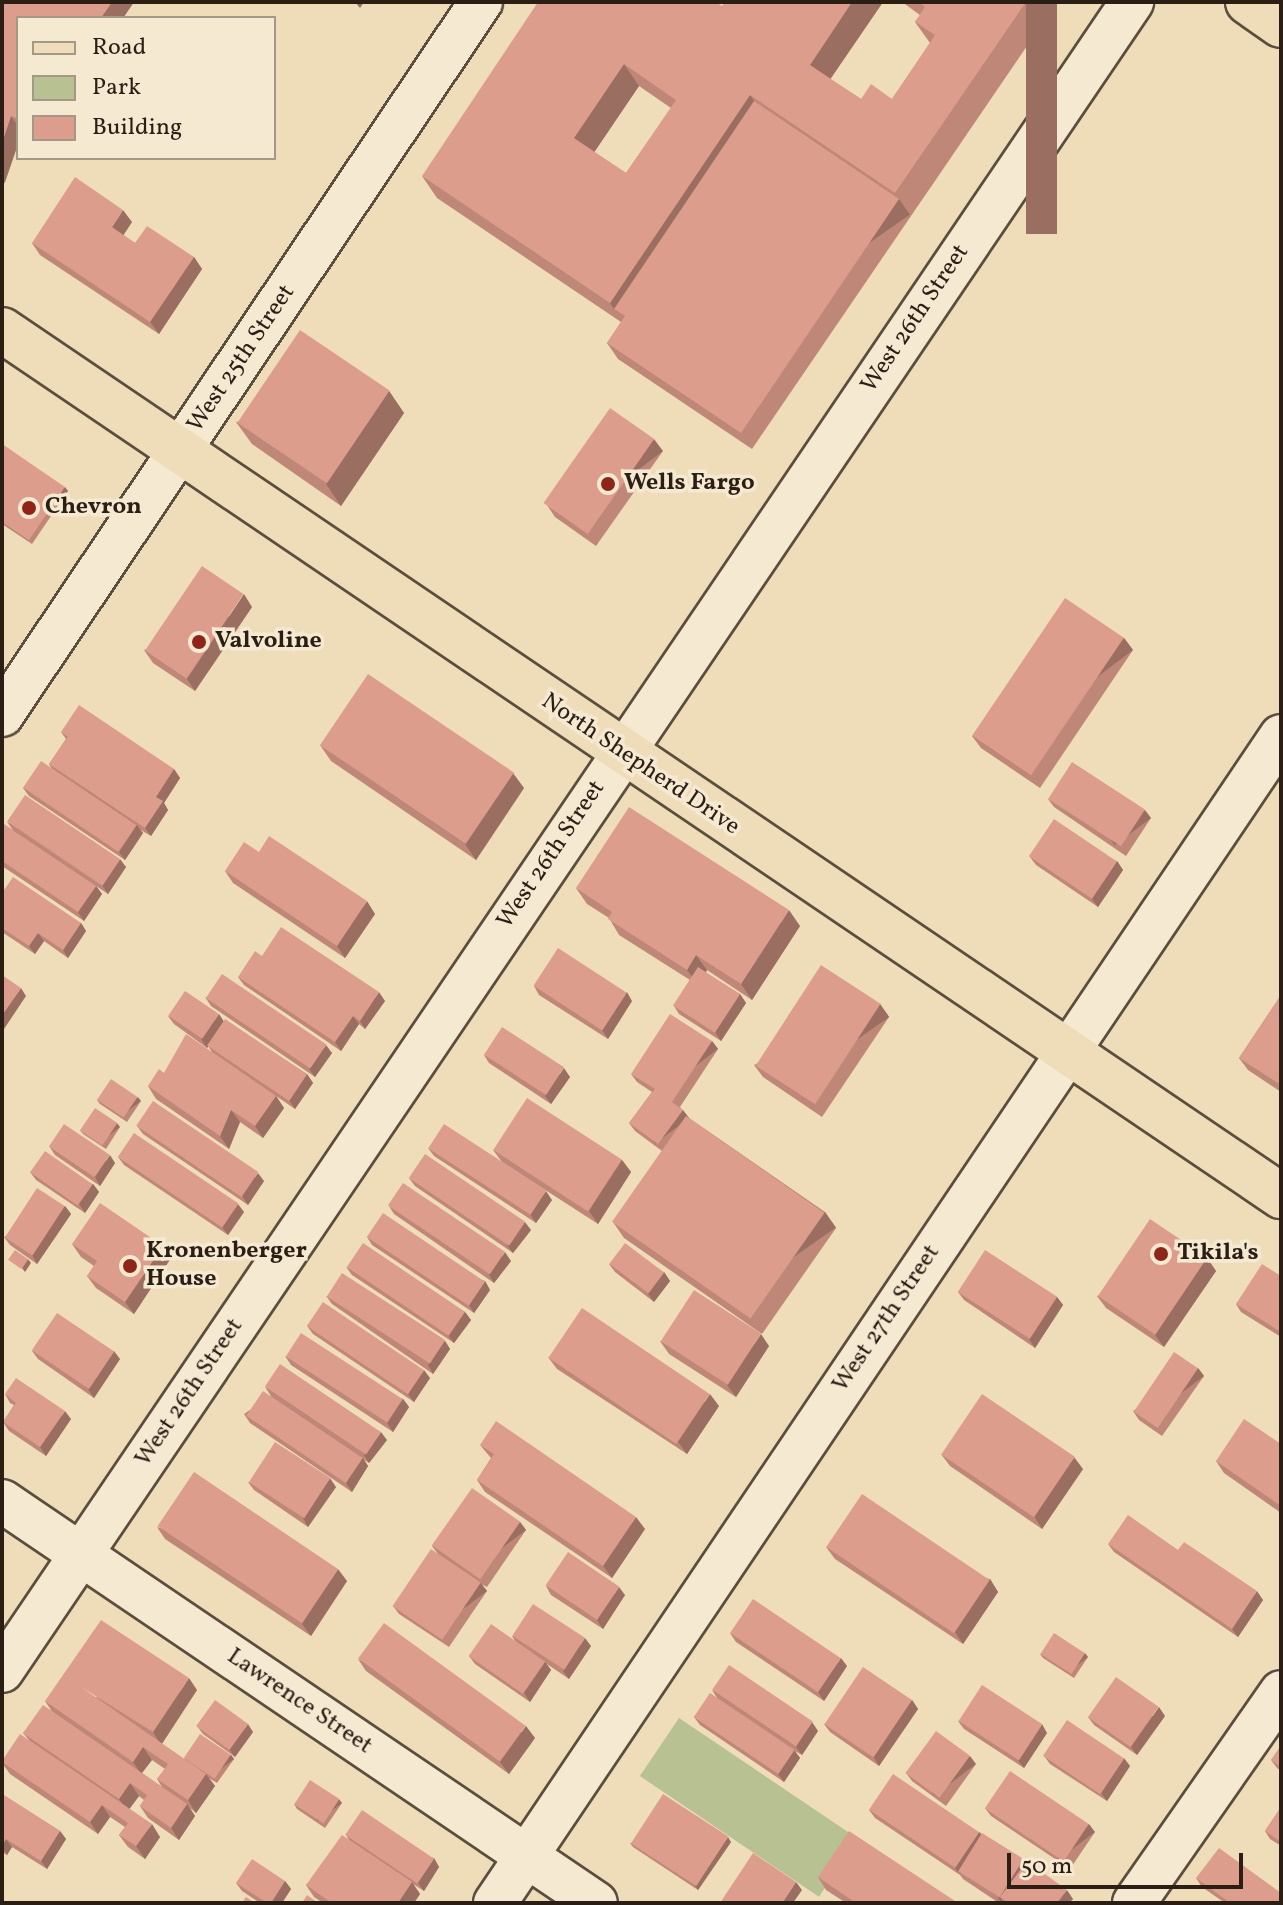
<!DOCTYPE html>
<html>
<head>
<meta charset="utf-8">
<style>
	body { margin:0 }
	#map { position:relative; width:1283px; height:1905px; overflow:hidden; background:#efddba; font-family:Vollkorn,serif }
	div>[style] { position:absolute }
	[style*='--x'] { left:calc(var(--x)*1px); top:calc(var(--y)*1px); width:calc(var(--w)*1px); rotate:calc(var(--a)*1deg) }
	.green>* { inset:0; background:#b7c191; transform-origin:0 0 }
	.roads { filter:drop-shadow(2px 0 #5b4e3e) drop-shadow(-2px 0 #5b4e3e) drop-shadow(0 2px #5b4e3e) drop-shadow(0 -2px #5b4e3e) }
	.minor>* { height:42px; margin:-21px; padding:0 21px; transform-origin:21px; border-radius:21px; background:#f5e9d2 }
	.major>* { height:44px; margin:-22px; padding:0 22px; transform-origin:22px; border-radius:22px; background:#efddba }
	.wall>* { inset:0; background:#be8778 }
	.shaded-wall>* { inset:0; background:#9b6e62; transform-origin:0 0 }
	.building>* { inset:0; background:#dd9d8c; transform-origin:0 0 }
	.dots>* { width:22px; height:22px; translate:-50% -50%; box-sizing:border-box; border:4px solid #f5e9d2; border-radius:50% }
	span { translate:-50% -50%; white-space:nowrap; text-align:center; line-height:1.15; -webkit-text-stroke:7px #f5e9d2; paint-order:stroke }
	.street-label { font-size:24px; color:#2a1e15 }
	.poi-label { font-size:24px; color:#2a1e15; font-weight:700 }
	.left { translate:0 -50%; text-align:left }
	.frame { position:absolute; inset:0; border:4px solid #2a1e15; pointer-events:none }
	.legend { position:absolute; left:16px; top:16px; width:260px; height:144px; box-sizing:border-box; background:#f5e9d2; border:2px solid #a49886; margin:0; padding:10px 14px; list-style:none; font-size:24px; color:#2a1e15 }
	.legend li { display:flex; align-items:center; gap:16px; height:40px }
	.legend b { width:40px; border:2px solid #a49886 }
	.scale { position:absolute; left:1007px; top:1853px; width:236px; height:36px; box-sizing:border-box; border:4px solid #2a1e15; border-top:0; padding-left:10px; font-size:24px; line-height:28px; white-space:nowrap; color:#2a1e15; -webkit-text-stroke:6px #f5e9d2; paint-order:stroke }
</style>
</head>
<body>
<div id="map">
	<div class="green">
		<div style="left:679px;top:1718px;width:216px;height:70px;rotate:34deg"></div>
	</div>
	<div class="roads">
		<div class="minor">
			<div style="--x:2;--y:715;--w:859;--a:-56.11"></div>
			<div style="--x:2;--y:1501;--w:717;--a:34.09"></div>
			<div style="--x:2;--y:1671;--w:2016;--a:-55.9"></div>
			<div style="--x:495;--y:1903;--w:1407;--a:-56.04"></div>
			<div style="--x:1134;--y:1903;--w:257;--a:-55.1"></div>
		</div>
		<div class="major">
			<div style="--x:1248;--y:2;--w:40;--a:34.9"></div>
			<div style="--x:2;--y:330;--w:1545;--a:34.1"></div>
		</div>
	</div>
	<div class="wall">
		<div style="clip-path:polygon(2px 2px,134px 2px,123px 18px,18px 18px,18px 144px,5px 182px)"></div>
		<div style="clip-path:polygon(evenodd,883px 2px,830px 79px,861px 99px,892px 99px,930px 43px,915px 22px,920px 15px,902px 2px,1057px 2px,752px 449px,618px 359px,607px 343px,621px 322px,437px 198px,422px 176px,722px 6px,883px 2px,639px 86px,671px 108px,626px 173px,594px 152px,639px 86px)"></div>
		<div style="clip-path:polygon(132px 222px,123px 235px,135px 243px,194px 257px,202px 269px,159px 334px,40px 255px,32px 243px)"></div>
		<div style="clip-path:polygon(389px 391px,404px 413px,341px 506px,252px 444px,236px 422px)"></div>
		<div style="clip-path:polygon(2px 444px,68px 491px,32px 544px,2px 524px)"></div>
		<div style="clip-path:polygon(663px 451px,596px 546px,555px 517px,547px 505px)"></div>
		<div style="clip-path:polygon(252px 607px,195px 691px,153px 663px,144px 650px)"></div>
		<div style="clip-path:polygon(1124px 638px,1133px 650px,1040px 788px,981px 748px,972px 736px)"></div>
		<div style="clip-path:polygon(61px 732px,174px 769px,180px 778px,164px 803px,168px 810px,151px 836px,139px 829px,143px 833px,125px 860px,29px 796px,23px 788px,52px 769px,49px 764px,66px 739px)"></div>
		<div style="clip-path:polygon(320px 745px,524px 788px,476px 860px,331px 761px)"></div>
		<div style="clip-path:polygon(1048px 799px,1151px 818px,1126px 856px,1054px 807px)"></div>
		<div style="clip-path:polygon(7px 822px,126px 867px,108px 894px,32px 843px,96px 886px,102px 894px,84px 921px,2px 866px,2px 823px,13px 830px)"></div>
		<div style="clip-path:polygon(259px 852px,375px 914px,345px 958px,233px 883px,225px 871px)"></div>
		<div style="clip-path:polygon(1030px 857px,1117px 861px,1123px 870px,1098px 907px,1036px 865px)"></div>
		<div style="clip-path:polygon(576px 888px,800px 926px,752px 1000px,707px 970px,706px 973px,740px 994px,746px 1003px,721px 1041px,679px 1014px,674px 1006px,690px 980px,619px 935px,609px 918px,587px 904px)"></div>
		<div style="clip-path:polygon(2px 893px,81px 923px,86px 931px,68px 958px,44px 941px,35px 954px,2px 932px)"></div>
		<div style="clip-path:polygon(262px 956px,385px 1001px,365px 1029px,359px 1024px,341px 1051px,244px 985px,238px 977px)"></div>
		<div style="clip-path:polygon(534px 986px,632px 1001px,608px 1039px,539px 995px)"></div>
		<div style="clip-path:polygon(1281px 995px,1281px 1092px,1248px 1070px,1239px 1058px)"></div>
		<div style="clip-path:polygon(205px 997px,332px 1053px,315px 1077px,211px 1006px)"></div>
		<div style="clip-path:polygon(880px 1004px,889px 1017px,822px 1117px,763px 1077px,754px 1065px)"></div>
		<div style="clip-path:polygon(168px 1016px,224px 1021px,307px 1074px,313px 1083px,295px 1109px,276px 1096px,284px 1108px,263px 1138px,240px 1122px,229px 1149px,156px 1099px,148px 1086px,164px 1073px,212px 1052px,208px 1046px,207px 1048px,174px 1024px)"></div>
		<div style="clip-path:polygon(712px 1041px,718px 1049px,680px 1107px,689px 1118px,825px 1212px,836px 1228px,762px 1334px,624px 1238px,613px 1222px,662px 1151px,635px 1131px,629px 1123px,652px 1092px,637px 1082px,631px 1074px)"></div>
		<div style="clip-path:polygon(484px 1055px,570px 1077px,551px 1104px,489px 1063px)"></div>
		<div style="clip-path:polygon(97px 1100px,141px 1101px,127px 1122px,100px 1104px)"></div>
		<div style="clip-path:polygon(137px 1126px,264px 1181px,248px 1205px,143px 1134px)"></div>
		<div style="clip-path:polygon(120px 1127px,106px 1149px,83px 1134px,80px 1130px)"></div>
		<div style="clip-path:polygon(49px 1146px,115px 1163px,100px 1186px,55px 1155px)"></div>
		<div style="clip-path:polygon(428px 1148px,552px 1200px,536px 1223px,434px 1156px)"></div>
		<div style="clip-path:polygon(493px 1150px,622px 1160px,631px 1172px,598px 1224px,502px 1162px)"></div>
		<div style="clip-path:polygon(118px 1157px,244px 1212px,228px 1235px,124px 1165px)"></div>
		<div style="clip-path:polygon(30px 1172px,93px 1184px,99px 1192px,85px 1213px,36px 1180px)"></div>
		<div style="clip-path:polygon(409px 1178px,531px 1230px,513px 1253px,415px 1186px)"></div>
		<div style="clip-path:polygon(65px 1206px,71px 1214px,37px 1264px,10px 1245px,4px 1237px)"></div>
		<div style="clip-path:polygon(389px 1206px,511px 1261px,494px 1283px,394px 1214px)"></div>
		<div style="clip-path:polygon(367px 1237px,485px 1281px,490px 1290px,474px 1313px,372px 1245px)"></div>
		<div style="clip-path:polygon(72px 1244px,171px 1258px,134px 1314px,96px 1288px,87px 1276px,94px 1266px,81px 1257px)"></div>
		<div style="clip-path:polygon(1207px 1258px,1216px 1271px,1164px 1347px,1106px 1308px,1097px 1296px)"></div>
		<div style="clip-path:polygon(609px 1264px,664px 1272px,670px 1281px,654px 1302px,615px 1272px)"></div>
		<div style="clip-path:polygon(346px 1267px,465px 1312px,471px 1320px,454px 1343px,352px 1275px)"></div>
		<div style="clip-path:polygon(1281px 1276px,1281px 1337px,1241px 1312px,1236px 1304px)"></div>
		<div style="clip-path:polygon(958px 1292px,1057px 1297px,1063px 1305px,1035px 1348px,964px 1300px)"></div>
		<div style="clip-path:polygon(326px 1296px,445px 1341px,450px 1349px,433px 1374px,332px 1304px)"></div>
		<div style="clip-path:polygon(307px 1326px,430px 1378px,414px 1402px,313px 1334px)"></div>
		<div style="clip-path:polygon(660px 1341px,769px 1346px,736px 1397px,669px 1354px)"></div>
		<div style="clip-path:polygon(32px 1351px,120px 1359px,94px 1398px,38px 1359px)"></div>
		<div style="clip-path:polygon(285px 1356px,403px 1399px,409px 1407px,393px 1432px,291px 1365px)"></div>
		<div style="clip-path:polygon(548px 1357px,719px 1406px,687px 1454px,557px 1369px)"></div>
		<div style="clip-path:polygon(1198px 1368px,1204px 1376px,1162px 1436px,1139px 1420px,1133px 1411px)"></div>
		<div style="clip-path:polygon(265px 1387px,387px 1440px,369px 1463px,363px 1459px,368px 1466px,352px 1492px,250px 1423px,244px 1414px,271px 1396px)"></div>
		<div style="clip-path:polygon(5px 1394px,71px 1419px,46px 1456px,9px 1431px,3px 1422px,14px 1405px,10px 1403px)"></div>
		<div style="clip-path:polygon(1281px 1444px,1281px 1513px,1224px 1473px,1216px 1461px)"></div>
		<div style="clip-path:polygon(480px 1445px,645px 1529px,612px 1578px,485px 1492px,477px 1480px,491px 1458px)"></div>
		<div style="clip-path:polygon(941px 1454px,1083px 1469px,1042px 1529px,950px 1466px)"></div>
		<div style="clip-path:polygon(248px 1482px,336px 1487px,308px 1527px,254px 1490px)"></div>
		<div style="clip-path:polygon(520px 1522px,526px 1530px,487px 1587px,481px 1584px,487px 1591px,449px 1647px,399px 1614px,393px 1606px,438px 1554px,432px 1546px)"></div>
		<div style="clip-path:polygon(157px 1527px,347px 1581px,311px 1636px,165px 1539px)"></div>
		<div style="clip-path:polygon(1108px 1544px,1178px 1550px,1263px 1600px,1238px 1637px,1114px 1552px)"></div>
		<div style="clip-path:polygon(826px 1547px,990px 1579px,998px 1592px,963px 1644px,835px 1559px)"></div>
		<div style="clip-path:polygon(546px 1586px,625px 1595px,603px 1629px,551px 1595px)"></div>
		<div style="clip-path:polygon(730px 1633px,847px 1666px,824px 1701px,736px 1642px)"></div>
		<div style="clip-path:polygon(512px 1636px,591px 1646px,569px 1679px,547px 1664px,551px 1670px,530px 1702px,475px 1664px,469px 1656px,515px 1641px)"></div>
		<div style="clip-path:polygon(1040px 1654px,1088px 1657px,1074px 1678px,1043px 1658px)"></div>
		<div style="clip-path:polygon(358px 1659px,535px 1738px,509px 1774px,366px 1671px)"></div>
		<div style="clip-path:polygon(evenodd,197px 1690px,162px 1744px,184px 1759px,231px 1755px,234px 1759px,217px 1783px,209px 1778px,215px 1786px,196px 1813px,190px 1808px,195px 1816px,179px 1840px,148px 1818px,140px 1806px,144px 1800px,139px 1796px,129px 1809px,160px 1837px,145px 1859px,128px 1847px,119px 1835px,125px 1827px,110px 1817px,98px 1834px,10px 1774px,2px 1763px,29px 1740px,23px 1733px,51px 1710px,45px 1701px,197px 1690px,152px 1760px,165px 1769px,157px 1779px,162px 1787px,142px 1773px,152px 1760px)"></div>
		<div style="clip-path:polygon(712px 1690px,818px 1731px,802px 1755px,795px 1751px,800px 1758px,784px 1782px,700px 1725px,694px 1717px,717px 1698px)"></div>
		<div style="clip-path:polygon(912px 1700px,918px 1709px,879px 1766px,830px 1732px,824px 1724px)"></div>
		<div style="clip-path:polygon(1165px 1716px,1137px 1755px,1094px 1725px,1088px 1717px)"></div>
		<div style="clip-path:polygon(958px 1721px,1047px 1733px,1024px 1768px,964px 1729px)"></div>
		<div style="clip-path:polygon(197px 1726px,253px 1732px,235px 1757px,203px 1734px)"></div>
		<div style="clip-path:polygon(1281px 1746px,1281px 1771px,1277px 1768px,1271px 1760px)"></div>
		<div style="clip-path:polygon(1044px 1756px,1130px 1766px,1107px 1801px,1050px 1764px)"></div>
		<div style="clip-path:polygon(976px 1764px,946px 1806px,912px 1781px,906px 1773px)"></div>
		<div style="clip-path:polygon(2px 1794px,60px 1831px,66px 1839px,47px 1869px,12px 1847px,7px 1855px,2px 1852px)"></div>
		<div style="clip-path:polygon(342px 1803px,325px 1828px,297px 1809px,294px 1804px)"></div>
		<div style="clip-path:polygon(1281px 1807px,1281px 1846px,1270px 1839px,1265px 1831px)"></div>
		<div style="clip-path:polygon(985px 1808px,1095px 1832px,1070px 1869px,991px 1816px)"></div>
		<div style="clip-path:polygon(869px 1810px,979px 1832px,1026px 1863px,1073px 1899px,1069px 1903px,999px 1903px,963px 1879px,960px 1875px,875px 1818px)"></div>
		<div style="clip-path:polygon(346px 1835px,434px 1858px,439px 1867px,424px 1891px,413px 1884px,420px 1894px,414px 1903px,323px 1903px,314px 1897px,306px 1885px,349px 1840px)"></div>
		<div style="clip-path:polygon(731px 1842px,698px 1890px,633px 1847px,630px 1843px)"></div>
		<div style="clip-path:polygon(818px 1877px,958px 1903px,846px 1903px,826px 1890px)"></div>
		<div style="clip-path:polygon(1196px 1878px,1281px 1903px,1225px 1903px,1202px 1887px)"></div>
		<div style="clip-path:polygon(285px 1881px,291px 1889px,282px 1903px,260px 1903px,242px 1891px,236px 1883px)"></div>
	</div>
	<div class="shaded-wall">
		<div style="clip-path:polygon(112px 2px,134px 2px,123px 18px,101px 18px)"></div>
		<div style="clip-path:polygon(355px 2px,364px 2px,360px 8px)"></div>
		<div style="clip-path:polygon(852px 2px,883px 2px,825px 87px,810px 65px)"></div>
		<div style="left:1026px;top:2px;width:31px;height:232px"></div>
		<div style="clip-path:polygon(624px 64px,639px 86px,589px 160px,574px 138px)"></div>
		<div style="clip-path:polygon(750px 95px,765px 117px,625px 316px,614px 309px,610px 303px)"></div>
		<div style="clip-path:polygon(11px 116px,18px 126px,18px 144px,5px 182px,2px 187px,2px 143px)"></div>
		<div style="left:899px;top:199px;width:19px;height:282px;rotate:55deg"></div>
		<div style="clip-path:polygon(123px 210px,132px 222px,121px 239px,112px 227px)"></div>
		<div style="clip-path:polygon(194px 257px,202px 269px,159px 334px,150px 322px)"></div>
		<div style="clip-path:polygon(389px 391px,404px 413px,341px 506px,326px 484px)"></div>
		<div style="left:654px;top:439px;width:15px;height:116px;rotate:53deg"></div>
		<div style="left:65px;top:487px;width:5px;height:64px;rotate:53deg"></div>
		<div style="clip-path:polygon(244px 594px,252px 607px,195px 691px,187px 679px)"></div>
		<div style="left:1124px;top:638px;width:15px;height:165px;rotate:53deg"></div>
		<div style="clip-path:polygon(174px 769px,180px 778px,164px 803px,168px 810px,151px 836px,145px 828px,156px 797px)"></div>
		<div style="clip-path:polygon(513px 773px,524px 788px,476px 860px,465px 844px)"></div>
		<div style="left:1145px;top:810px;width:10px;height:45px;rotate:53deg"></div>
		<div style="clip-path:polygon(137px 825px,143px 833px,125px 860px,119px 852px)"></div>
		<div style="clip-path:polygon(120px 859px,126px 867px,108px 894px,102px 885px)"></div>
		<div style="clip-path:polygon(1117px 861px,1123px 870px,1098px 907px,1092px 899px)"></div>
		<div style="clip-path:polygon(96px 886px,102px 894px,84px 921px,78px 912px)"></div>
		<div style="clip-path:polygon(367px 901px,375px 914px,345px 958px,337px 946px)"></div>
		<div style="clip-path:polygon(789px 910px,800px 926px,752px 1000px,741px 984px)"></div>
		<div style="clip-path:polygon(81px 923px,86px 931px,68px 958px,63px 950px)"></div>
		<div style="clip-path:polygon(38px 933px,44px 941px,35px 954px,29px 946px)"></div>
		<div style="clip-path:polygon(696px 955px,707px 970px,698px 985px,687px 970px)"></div>
		<div style="clip-path:polygon(21px 988px,26px 996px,2px 1032px,2px 1015px)"></div>
		<div style="clip-path:polygon(379px 992px,385px 1001px,365px 1029px,360px 1021px)"></div>
		<div style="clip-path:polygon(627px 992px,632px 1001px,608px 1039px,602px 1030px)"></div>
		<div style="clip-path:polygon(740px 994px,746px 1003px,721px 1041px,715px 1032px)"></div>
		<div style="left:880px;top:1004px;width:16px;height:121px;rotate:55deg"></div>
		<div style="clip-path:polygon(219px 1014px,225px 1023px,207px 1048px,201px 1039px)"></div>
		<div style="clip-path:polygon(353px 1016px,359px 1024px,341px 1051px,335px 1042px)"></div>
		<div style="left:712px;top:1041px;width:10px;height:73px;rotate:53deg"></div>
		<div style="clip-path:polygon(326px 1045px,332px 1053px,315px 1077px,309px 1069px)"></div>
		<div style="clip-path:polygon(564px 1068px,570px 1077px,551px 1104px,545px 1096px)"></div>
		<div style="clip-path:polygon(307px 1074px,313px 1083px,295px 1109px,289px 1100px)"></div>
		<div style="clip-path:polygon(276px 1096px,284px 1108px,263px 1138px,255px 1126px)"></div>
		<div style="left:138px;top:1097px;width:5px;height:25px;rotate:53deg"></div>
		<div style="clip-path:polygon(231px 1110px,240px 1122px,229px 1149px,220px 1136px)"></div>
		<div style="left:683px;top:1110px;width:10px;height:42px;rotate:53deg"></div>
		<div style="left:117px;top:1123px;width:5px;height:26px;rotate:53deg"></div>
		<div style="clip-path:polygon(110px 1155px,115px 1163px,100px 1186px,95px 1177px)"></div>
		<div style="clip-path:polygon(622px 1160px,631px 1172px,598px 1224px,589px 1211px)"></div>
		<div style="clip-path:polygon(258px 1173px,264px 1181px,248px 1205px,242px 1196px)"></div>
		<div style="clip-path:polygon(93px 1184px,99px 1192px,85px 1213px,79px 1204px)"></div>
		<div style="clip-path:polygon(546px 1191px,552px 1200px,536px 1223px,530px 1214px)"></div>
		<div style="clip-path:polygon(238px 1204px,244px 1212px,228px 1235px,222px 1227px)"></div>
		<div style="clip-path:polygon(65px 1206px,71px 1214px,37px 1264px,32px 1255px)"></div>
		<div style="left:825px;top:1212px;width:19px;height:129px;rotate:55deg"></div>
		<div style="clip-path:polygon(525px 1222px,531px 1230px,513px 1253px,507px 1245px)"></div>
		<div style="clip-path:polygon(163px 1246px,171px 1258px,134px 1314px,125px 1302px)"></div>
		<div style="clip-path:polygon(505px 1252px,511px 1261px,494px 1283px,489px 1275px)"></div>
		<div style="clip-path:polygon(1207px 1258px,1216px 1271px,1164px 1347px,1155px 1335px)"></div>
		<div style="clip-path:polygon(28px 1259px,31px 1263px,25px 1272px,22px 1268px)"></div>
		<div style="clip-path:polygon(664px 1272px,670px 1281px,654px 1302px,648px 1294px)"></div>
		<div style="clip-path:polygon(485px 1281px,490px 1290px,474px 1313px,469px 1305px)"></div>
		<div style="clip-path:polygon(1057px 1297px,1063px 1305px,1035px 1348px,1029px 1339px)"></div>
		<div style="clip-path:polygon(465px 1312px,471px 1320px,454px 1343px,448px 1335px)"></div>
		<div style="clip-path:polygon(761px 1334px,769px 1346px,736px 1397px,727px 1385px)"></div>
		<div style="clip-path:polygon(445px 1341px,450px 1349px,433px 1374px,428px 1365px)"></div>
		<div style="clip-path:polygon(114px 1351px,120px 1359px,94px 1398px,88px 1389px)"></div>
		<div style="left:1198px;top:1368px;width:10px;height:72px;rotate:53deg"></div>
		<div style="clip-path:polygon(424px 1370px,430px 1378px,414px 1402px,408px 1394px)"></div>
		<div style="clip-path:polygon(710px 1394px,719px 1406px,687px 1454px,678px 1442px)"></div>
		<div style="clip-path:polygon(403px 1399px,409px 1407px,393px 1432px,387px 1423px)"></div>
		<div style="clip-path:polygon(65px 1411px,71px 1419px,46px 1456px,40px 1447px)"></div>
		<div style="clip-path:polygon(381px 1432px,387px 1440px,369px 1463px,364px 1455px)"></div>
		<div style="clip-path:polygon(1074px 1457px,1083px 1469px,1042px 1529px,1034px 1516px)"></div>
		<div style="clip-path:polygon(363px 1458px,368px 1466px,352px 1492px,346px 1483px)"></div>
		<div style="clip-path:polygon(330px 1478px,336px 1487px,308px 1527px,303px 1518px)"></div>
		<div style="clip-path:polygon(636px 1517px,645px 1529px,612px 1578px,603px 1566px)"></div>
		<div style="left:520px;top:1522px;width:10px;height:69px;rotate:53deg"></div>
		<div style="clip-path:polygon(338px 1569px,347px 1581px,311px 1636px,302px 1624px)"></div>
		<div style="clip-path:polygon(990px 1579px,998px 1592px,963px 1644px,955px 1632px)"></div>
		<div style="left:481px;top:1583px;width:10px;height:68px;rotate:53deg"></div>
		<div style="clip-path:polygon(619px 1587px,625px 1595px,603px 1629px,597px 1620px)"></div>
		<div style="clip-path:polygon(1257px 1591px,1263px 1600px,1238px 1637px,1232px 1629px)"></div>
		<div style="clip-path:polygon(585px 1638px,591px 1646px,569px 1679px,563px 1671px)"></div>
		<div style="left:1085px;top:1653px;width:5px;height:25px;rotate:53deg"></div>
		<div style="clip-path:polygon(841px 1658px,847px 1666px,824px 1701px,818px 1692px)"></div>
		<div style="clip-path:polygon(545px 1662px,551px 1670px,530px 1702px,524px 1693px)"></div>
		<div style="clip-path:polygon(189px 1678px,197px 1690px,161px 1745px,153px 1732px)"></div>
		<div style="clip-path:polygon(912px 1700px,918px 1709px,879px 1766px,874px 1757px)"></div>
		<div style="clip-path:polygon(1159px 1707px,1165px 1716px,1137px 1755px,1131px 1747px)"></div>
		<div style="clip-path:polygon(812px 1722px,818px 1731px,802px 1755px,796px 1747px)"></div>
		<div style="clip-path:polygon(248px 1724px,253px 1732px,235px 1757px,229px 1749px)"></div>
		<div style="clip-path:polygon(1042px 1724px,1047px 1733px,1024px 1768px,1018px 1760px)"></div>
		<div style="clip-path:polygon(526px 1726px,535px 1738px,509px 1774px,500px 1762px)"></div>
		<div style="clip-path:polygon(143px 1747px,152px 1760px,141px 1774px,133px 1762px)"></div>
		<div style="clip-path:polygon(794px 1750px,800px 1758px,784px 1782px,778px 1774px)"></div>
		<div style="left:231px;top:1755px;width:5px;height:29px;rotate:53deg"></div>
		<div style="left:970px;top:1756px;width:10px;height:52px;rotate:53deg"></div>
		<div style="clip-path:polygon(1124px 1758px,1130px 1766px,1107px 1801px,1101px 1793px)"></div>
		<div style="clip-path:polygon(206px 1774px,215px 1786px,196px 1813px,188px 1800px)"></div>
		<div style="clip-path:polygon(130px 1783px,139px 1796px,128px 1811px,119px 1799px)"></div>
		<div style="left:339px;top:1799px;width:5px;height:30px;rotate:53deg"></div>
		<div style="clip-path:polygon(187px 1804px,195px 1816px,179px 1840px,171px 1828px)"></div>
		<div style="clip-path:polygon(102px 1805px,110px 1817px,98px 1834px,90px 1822px)"></div>
		<div style="clip-path:polygon(152px 1824px,160px 1837px,145px 1859px,136px 1846px)"></div>
		<div style="left:1089px;top:1824px;width:10px;height:45px;rotate:53deg"></div>
		<div style="clip-path:polygon(60px 1831px,66px 1839px,47px 1869px,41px 1861px)"></div>
		<div style="clip-path:polygon(979px 1832px,985px 1840px,958px 1872px,955px 1868px)"></div>
		<div style="clip-path:polygon(728px 1837px,731px 1842px,698px 1890px,695px 1886px)"></div>
		<div style="clip-path:polygon(6px 1839px,12px 1847px,7px 1855px,2px 1847px)"></div>
		<div style="clip-path:polygon(434px 1858px,439px 1867px,424px 1891px,418px 1883px)"></div>
		<div style="clip-path:polygon(1023px 1859px,1029px 1868px,1000px 1897px,1004px 1903px,1002px 1903px,998px 1898px)"></div>
		<div style="clip-path:polygon(285px 1881px,291px 1889px,282px 1903px,271px 1903px)"></div>
		<div style="clip-path:polygon(412px 1882px,420px 1894px,414px 1903px,398px 1903px)"></div>
		<div style="clip-path:polygon(796px 1882px,802px 1890px,793px 1903px,782px 1903px)"></div>
		<div style="clip-path:polygon(1067px 1890px,1073px 1899px,1069px 1903px,1057px 1903px)"></div>
	</div>
	<div class="building">
		<div style="clip-path:polygon(2px 2px,112px 2px,101px 18px,18px 18px,18px 119px,11px 116px,2px 143px)"></div>
		<div style="clip-path:polygon(evenodd,538px 2px,716px 2px,722px 6px,725px 2px,852px 2px,810px 65px,861px 99px,871px 84px,892px 99px,935px 35px,915px 22px,925px 7px,918px 2px,1026px 2px,895px 193px,750px 95px,610px 303px,422px 176px,538px 2px,624px 64px,676px 100px,626px 173px,574px 138px,624px 64px)"></div>
		<div style="clip-path:polygon(754px 101px,899px 199px,741px 433px,607px 343px,625px 316px,614px 309px)"></div>
		<div style="clip-path:polygon(75px 177px,123px 210px,112px 227px,135px 243px,147px 226px,194px 257px,150px 322px,32px 243px)"></div>
		<div style="left:300px;top:330px;width:108px;height:112px;rotate:34deg"></div>
		<div style="left:610px;top:408px;width:54px;height:116px;rotate:35deg"></div>
		<div style="clip-path:polygon(2px 444px,65px 487px,29px 540px,2px 522px)"></div>
		<div style="left:202px;top:566px;width:50px;height:102px;rotate:34deg"></div>
		<div style="left:1065px;top:598px;width:71px;height:166px;rotate:34deg"></div>
		<div style="left:368px;top:674px;width:176px;height:86px;rotate:34deg"></div>
		<div style="clip-path:polygon(79px 705px,174px 769px,156px 797px,163px 801px,145px 828px,49px 764px,68px 737px,61px 732px)"></div>
		<div style="left:41px;top:761px;width:115px;height:32px;rotate:34deg"></div>
		<div style="left:1072px;top:762px;width:87px;height:44px;rotate:33deg"></div>
		<div style="left:25px;top:795px;width:115px;height:32px;rotate:34deg"></div>
		<div style="clip-path:polygon(629px 807px,789px 910px,741px 984px,696px 955px,687px 970px,608px 919px,612px 912px,576px 888px)"></div>
		<div style="left:1054px;top:819px;width:76px;height:45px;rotate:34deg"></div>
		<div style="clip-path:polygon(2px 823px,96px 886px,78px 912px,2px 861px)"></div>
		<div style="clip-path:polygon(269px 836px,367px 901px,337px 946px,225px 871px,244px 842px,259px 852px)"></div>
		<div style="clip-path:polygon(13px 877px,81px 923px,63px 950px,38px 933px,29px 946px,2px 928px,2px 893px)"></div>
		<div style="clip-path:polygon(281px 927px,379px 992px,360px 1021px,353px 1016px,335px 1042px,238px 977px,255px 951px,262px 956px)"></div>
		<div style="left:558px;top:948px;width:82px;height:45px;rotate:33deg"></div>
		<div style="left:821px;top:965px;width:71px;height:120px;rotate:33deg"></div>
		<div style="left:698px;top:967px;width:50px;height:46px;rotate:33deg"></div>
		<div style="left:222px;top:974px;width:126px;height:29px;rotate:34deg"></div>
		<div style="clip-path:polygon(2px 975px,21px 988px,2px 1015px)"></div>
		<div style="left:185px;top:991px;width:41px;height:30px;rotate:34deg"></div>
		<div style="clip-path:polygon(1281px 995px,1281px 1085px,1239px 1058px)"></div>
		<div style="clip-path:polygon(670px 1014px,712px 1041px,672px 1102px,683px 1110px,658px 1144px,629px 1123px,655px 1089px,631px 1074px)"></div>
		<div style="left:225px;top:1019px;width:99px;height:32px;rotate:34deg"></div>
		<div style="left:502px;top:1027px;width:74px;height:33px;rotate:33deg"></div>
		<div style="clip-path:polygon(186px 1034px,276px 1096px,255px 1126px,231px 1110px,220px 1136px,148px 1086px,159px 1069px,164px 1073px)"></div>
		<div style="left:111px;top:1079px;width:32px;height:25px;rotate:34deg"></div>
		<div style="left:527px;top:1098px;width:113px;height:62px;rotate:33deg"></div>
		<div style="left:153px;top:1101px;width:127px;height:30px;rotate:34deg"></div>
		<div style="left:95px;top:1108px;width:27px;height:27px;rotate:34deg"></div>
		<div style="left:686px;top:1116px;width:169px;height:129px;rotate:35deg"></div>
		<div style="left:64px;top:1124px;width:55px;height:27px;rotate:34deg"></div>
		<div style="left:444px;top:1124px;width:122px;height:29px;rotate:33deg"></div>
		<div style="left:134px;top:1133px;width:126px;height:29px;rotate:34deg"></div>
		<div style="left:45px;top:1151px;width:58px;height:26px;rotate:35deg"></div>
		<div style="left:425px;top:1154px;width:121px;height:29px;rotate:34deg"></div>
		<div style="left:403px;top:1183px;width:123px;height:27px;rotate:34deg"></div>
		<div style="left:37px;top:1188px;width:33px;height:59px;rotate:33deg"></div>
		<div style="clip-path:polygon(100px 1203px,163px 1246px,125px 1302px,87px 1276px,97px 1261px,72px 1244px)"></div>
		<div style="left:383px;top:1213px;width:123px;height:29px;rotate:34deg"></div>
		<div style="left:1150px;top:1219px;width:69px;height:93px;rotate:34deg"></div>
		<div style="left:363px;top:1243px;width:123px;height:29px;rotate:34deg"></div>
		<div style="left:625px;top:1243px;width:49px;height:26px;rotate:37deg"></div>
		<div style="left:15px;top:1250px;width:16px;height:12px;rotate:35deg"></div>
		<div style="left:985px;top:1250px;width:86px;height:50px;rotate:33deg"></div>
		<div style="clip-path:polygon(1262px 1264px,1281px 1276px,1281px 1332px,1236px 1304px)"></div>
		<div style="left:342px;top:1273px;width:123px;height:28px;rotate:33deg"></div>
		<div style="left:694px;top:1290px;width:80px;height:61px;rotate:33deg"></div>
		<div style="left:323px;top:1302px;width:122px;height:29px;rotate:34deg"></div>
		<div style="left:582px;top:1308px;width:154px;height:60px;rotate:34deg"></div>
		<div style="left:57px;top:1313px;width:69px;height:45px;rotate:34deg"></div>
		<div style="left:301px;top:1333px;width:121px;height:28px;rotate:33deg"></div>
		<div style="left:1174px;top:1352px;width:29px;height:72px;rotate:34deg"></div>
		<div style="left:280px;top:1364px;width:122px;height:27px;rotate:34deg"></div>
		<div style="clip-path:polygon(16px 1378px,65px 1411px,40px 1447px,3px 1422px,16px 1403px,5px 1394px)"></div>
		<div style="left:263px;top:1391px;width:120px;height:30px;rotate:34deg"></div>
		<div style="left:982px;top:1394px;width:112px;height:73px;rotate:34deg"></div>
		<div style="clip-path:polygon(1244px 1419px,1281px 1444px,1281px 1506px,1216px 1461px)"></div>
		<div style="clip-path:polygon(496px 1421px,636px 1517px,603px 1566px,477px 1480px,494px 1454px,480px 1445px)"></div>
		<div style="left:275px;top:1442px;width:66px;height:48px;rotate:33deg"></div>
		<div style="left:194px;top:1472px;width:174px;height:65px;rotate:34deg"></div>
		<div style="left:472px;top:1488px;width:59px;height:70px;rotate:35deg"></div>
		<div style="left:862px;top:1494px;width:154px;height:64px;rotate:34deg"></div>
		<div style="clip-path:polygon(1128px 1515px,1178px 1550px,1184px 1542px,1257px 1591px,1232px 1629px,1108px 1544px)"></div>
		<div style="left:431px;top:1549px;width:60px;height:69px;rotate:34deg"></div>
		<div style="left:568px;top:1552px;width:62px;height:40px;rotate:34deg"></div>
		<div style="left:753px;top:1599px;width:106px;height:41px;rotate:34deg"></div>
		<div style="left:533px;top:1604px;width:62px;height:38px;rotate:33deg"></div>
		<div style="clip-path:polygon(101px 1620px,189px 1678px,153px 1732px,81px 1687px,206px 1774px,188px 1800px,157px 1779px,168px 1764px,143px 1747px,133px 1762px,45px 1701px)"></div>
		<div style="left:384px;top:1623px;width:175px;height:44px;rotate:36deg"></div>
		<div style="left:491px;top:1624px;width:66px;height:39px;rotate:35deg"></div>
		<div style="left:1054px;top:1633px;width:37px;height:25px;rotate:33deg"></div>
		<div style="left:729px;top:1665px;width:101px;height:30px;rotate:34deg"></div>
		<div style="left:863px;top:1667px;width:59px;height:69px;rotate:34deg"></div>
		<div style="left:1116px;top:1677px;width:52px;height:49px;rotate:35deg"></div>
		<div style="left:982px;top:1685px;width:72px;height:43px;rotate:33deg"></div>
		<div style="left:710px;top:1693px;width:102px;height:29px;rotate:34deg"></div>
		<div style="left:215px;top:1700px;width:41px;height:32px;rotate:36deg"></div>
		<div style="clip-path:polygon(43px 1705px,187px 1804px,171px 1828px,140px 1806px,147px 1795px,130px 1783px,119px 1799px,23px 1733px)"></div>
		<div style="left:1067px;top:1720px;width:69px;height:43px;rotate:34deg"></div>
		<div style="left:936px;top:1731px;width:42px;height:52px;rotate:36deg"></div>
		<div style="clip-path:polygon(20px 1734px,152px 1824px,136px 1846px,119px 1835px,128px 1823px,102px 1805px,90px 1822px,2px 1762px,2px 1761px)"></div>
		<div style="left:200px;top:1734px;width:37px;height:29px;rotate:34deg"></div>
		<div style="clip-path:polygon(1281px 1746px,1281px 1767px,1271px 1760px)"></div>
		<div style="left:1010px;top:1771px;width:95px;height:45px;rotate:34deg"></div>
		<div style="left:893px;top:1774px;width:104px;height:43px;rotate:34deg"></div>
		<div style="left:310px;top:1780px;width:35px;height:29px;rotate:33deg"></div>
		<div style="clip-path:polygon(2px 1794px,60px 1831px,41px 1861px,6px 1839px,2px 1846px)"></div>
		<div style="left:663px;top:1794px;width:78px;height:59px;rotate:33deg"></div>
		<div style="clip-path:polygon(1281px 1807px,1281px 1842px,1265px 1831px)"></div>
		<div style="left:362px;top:1810px;width:87px;height:30px;rotate:34deg"></div>
		<div style="clip-path:polygon(849px 1831px,958px 1903px,856px 1903px,818px 1877px)"></div>
		<div style="left:982px;top:1833px;width:49px;height:45px;rotate:32deg"></div>
		<div style="clip-path:polygon(342px 1835px,412px 1882px,398px 1903px,332px 1903px,306px 1885px)"></div>
		<div style="clip-path:polygon(1219px 1848px,1281px 1893px,1280px 1903px,1230px 1903px,1196px 1878px)"></div>
		<div style="clip-path:polygon(753px 1853px,796px 1882px,782px 1903px,720px 1903px)"></div>
		<div style="clip-path:polygon(252px 1859px,285px 1881px,271px 1903px,267px 1903px,236px 1883px)"></div>
		<div style="clip-path:polygon(1027px 1861px,1067px 1890px,1057px 1903px,1008px 1903px,1000px 1897px)"></div>
		<div style="clip-path:polygon(307px 1895px,318px 1903px,302px 1903px)"></div>
		<div style="clip-path:polygon(246px 1897px,255px 1903px,242px 1903px)"></div>
	</div>
	<div class="dots">
		<div style="left:608px;top:484px;background:#8f2418"></div>
		<div style="left:29px;top:508px;background:#8f2418"></div>
		<div style="left:199px;top:642px;background:#8f2418"></div>
		<div style="left:1161px;top:1254px;background:#8f2418"></div>
		<div style="left:130px;top:1266px;background:#8f2418"></div>
	</div>
	<div class="street-label">
		<span style="left:916px;top:319px;rotate:-56deg">West 26th Street</span>
		<span style="left:242px;top:359px;rotate:-56deg">West 25th Street</span>
		<span style="left:640px;top:765px;rotate:34deg">North Shepherd Drive</span>
		<span style="left:552px;top:855px;rotate:-56deg">West 26th Street</span>
		<span style="left:887px;top:1319px;rotate:-56deg">West 27th Street</span>
		<span style="left:190px;top:1393px;rotate:-56deg">West 26th Street</span>
		<span style="left:299px;top:1702px;rotate:34deg">Lawrence Street</span>
	</div>
	<div class="poi-label">
		<span class="left" style="left:624px;top:484px">Wells Fargo</span>
		<span class="left" style="left:45px;top:508px">Chevron</span>
		<span class="left" style="left:215px;top:642px">Valvoline</span>
		<span class="left" style="left:146px;top:1266px">Kronenberger<br>House</span>
		<span class="left" style="left:1177px;top:1254px">Tikila's</span>
	</div>
	<div class="frame"></div>
	<ul class="legend">
	<li><b style="height:10px;background:#efddba"></b>Road</li>
	<li><b style="height:22px;background:#b7c191"></b>Park</li>
	<li><b style="height:22px;background:#dd9d8c"></b>Building</li>
	</ul>
	<div class="scale">50 m</div>
</div>
</body>
</html>
